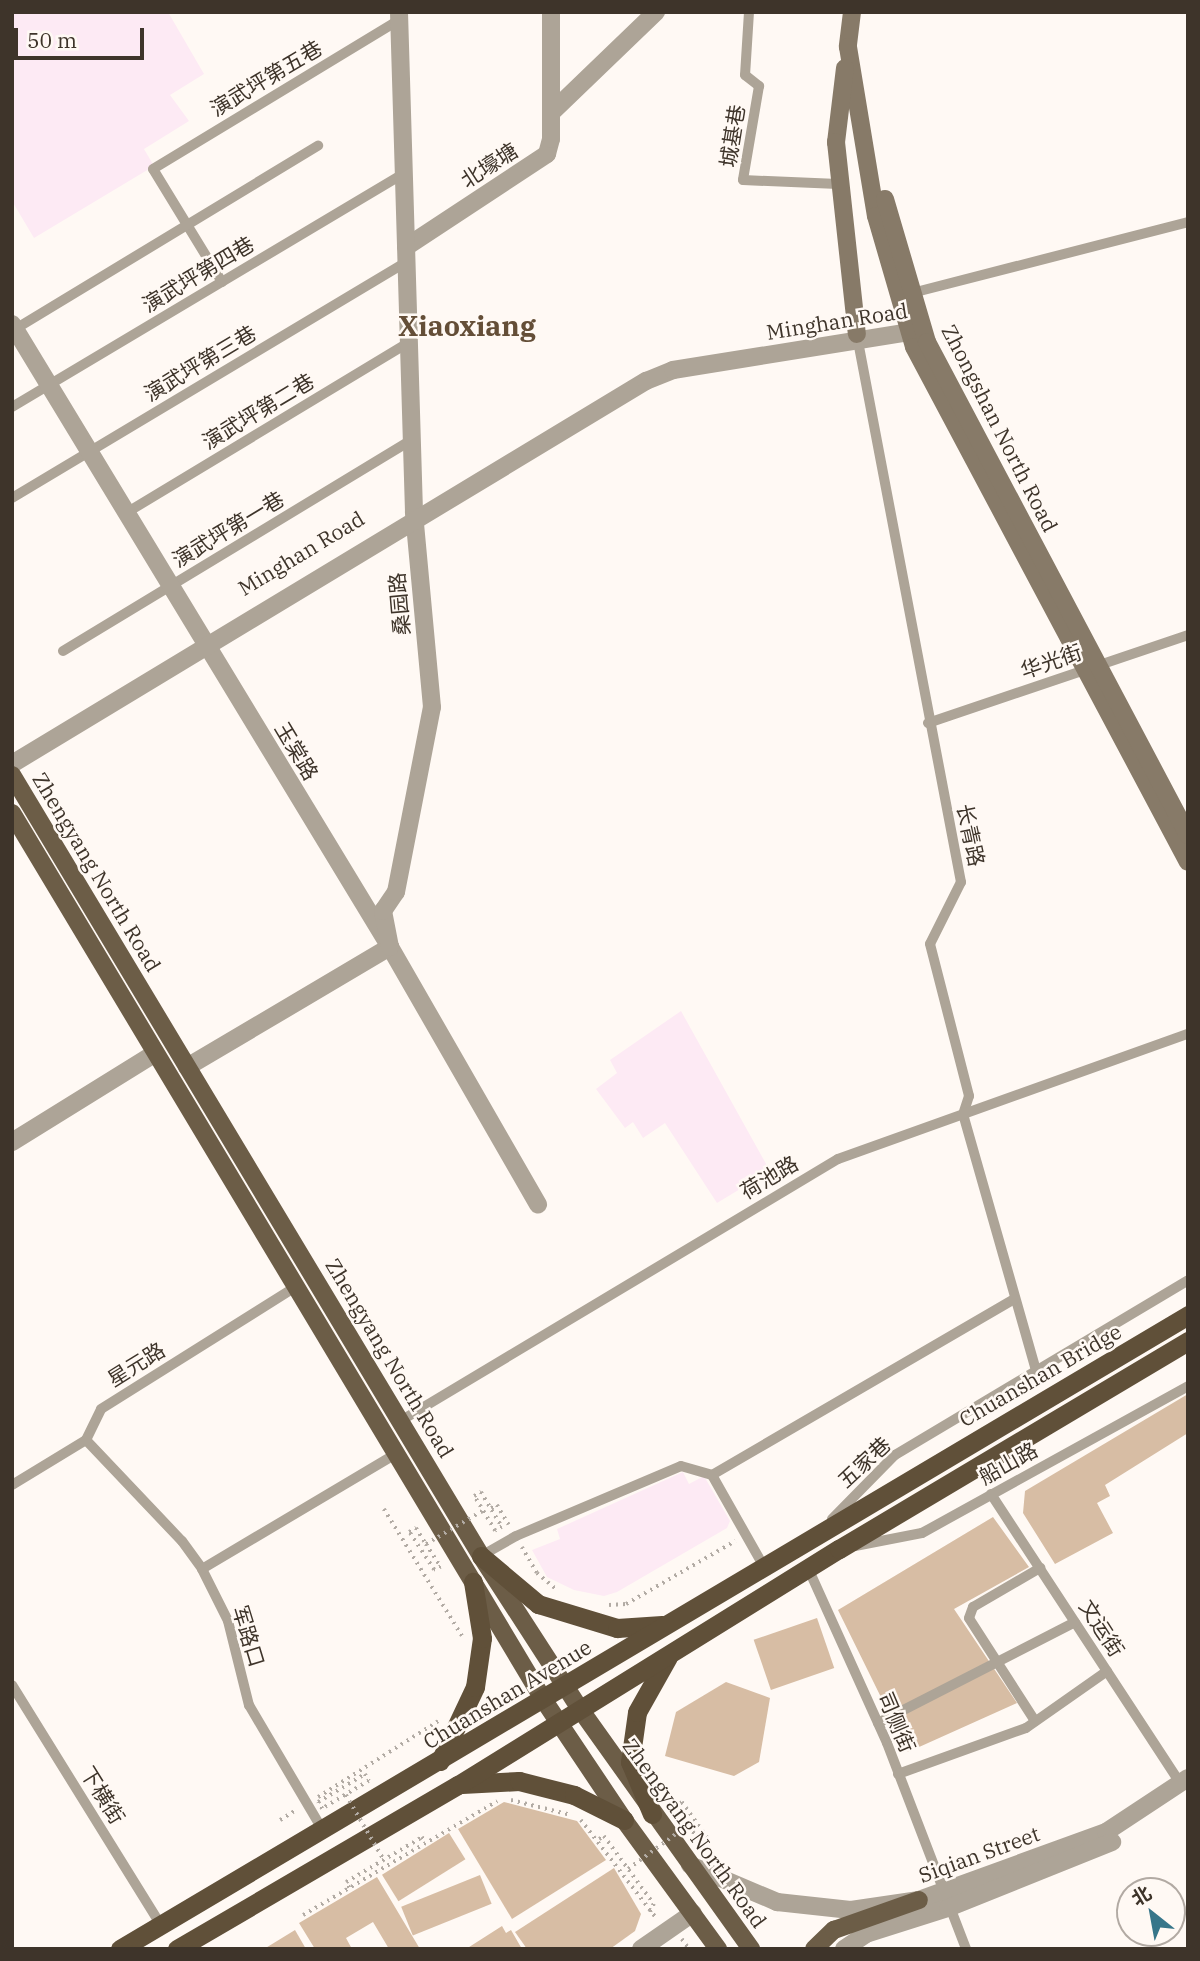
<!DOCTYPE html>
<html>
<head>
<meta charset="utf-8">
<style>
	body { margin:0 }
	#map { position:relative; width:1200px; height:1961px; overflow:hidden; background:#fff9f4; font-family:"IBM Plex Serif","Noto Sans SC",serif }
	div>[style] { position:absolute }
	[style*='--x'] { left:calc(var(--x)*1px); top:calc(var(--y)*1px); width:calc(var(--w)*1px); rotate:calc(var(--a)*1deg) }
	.education>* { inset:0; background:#fdeaf4 }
	.building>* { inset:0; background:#d7bda4; transform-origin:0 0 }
	.path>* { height:3.5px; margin-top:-1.75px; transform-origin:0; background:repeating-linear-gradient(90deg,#b2aba4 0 2px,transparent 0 7px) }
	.service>* { height:10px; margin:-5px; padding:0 5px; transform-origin:5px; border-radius:5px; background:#ada497 }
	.minor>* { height:18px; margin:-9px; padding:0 9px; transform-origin:9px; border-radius:9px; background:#ada497 }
	.tertiary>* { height:18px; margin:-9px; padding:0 9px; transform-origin:9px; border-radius:9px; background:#ada497 }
	.secondary>* { height:18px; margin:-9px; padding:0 9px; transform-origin:9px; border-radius:9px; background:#877a68 }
	.primary>* { height:18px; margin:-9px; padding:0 9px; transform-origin:9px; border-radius:9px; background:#6c5d47 }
	.trunk>* { height:19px; margin:-9.5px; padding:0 9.5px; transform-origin:9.5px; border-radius:9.5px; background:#605039 }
	.path-bridge>* { height:3.5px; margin-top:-1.75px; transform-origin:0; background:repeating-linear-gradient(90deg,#b2aba4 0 2px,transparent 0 7px) }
	span { translate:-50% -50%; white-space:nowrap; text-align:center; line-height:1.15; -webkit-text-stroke:5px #fff9f4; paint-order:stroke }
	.street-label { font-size:21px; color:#3e342a }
	.district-label { font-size:28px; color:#644e37; font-weight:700 }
	.frame { position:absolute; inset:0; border:14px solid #3e342a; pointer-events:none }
	.north { position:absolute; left:1116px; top:1877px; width:70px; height:70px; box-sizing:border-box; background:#fff9f4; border:2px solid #b2aaa3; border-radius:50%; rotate:329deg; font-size:19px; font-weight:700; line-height:28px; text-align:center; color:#3e342a }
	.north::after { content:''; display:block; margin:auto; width:24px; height:32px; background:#37768a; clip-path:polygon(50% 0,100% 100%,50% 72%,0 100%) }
	.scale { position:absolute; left:14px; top:28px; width:130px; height:32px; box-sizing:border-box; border:4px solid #3e342a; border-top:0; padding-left:9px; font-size:21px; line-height:24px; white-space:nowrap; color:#3e342a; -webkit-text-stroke:5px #fff9f4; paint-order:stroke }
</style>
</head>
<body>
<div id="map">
	<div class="education">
		<div style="clip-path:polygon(12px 12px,168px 12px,204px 74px,170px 95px,189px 121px,144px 149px,154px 166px,34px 238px,12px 201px)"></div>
		<div style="clip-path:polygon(681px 1011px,770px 1171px,717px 1203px,665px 1123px,643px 1138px,633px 1122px,625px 1128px,596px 1089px,617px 1073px,610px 1060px)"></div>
		<div style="clip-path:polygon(683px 1472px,689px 1484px,704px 1476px,730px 1521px,727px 1528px,617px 1592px,604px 1596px,574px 1590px,547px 1577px,532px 1550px,560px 1539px,557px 1529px)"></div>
	</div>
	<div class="building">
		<div style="clip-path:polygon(1188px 1394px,1188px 1433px,1105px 1485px,1110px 1496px,1097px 1503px,1113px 1533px,1055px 1564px,1023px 1513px,1025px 1491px)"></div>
		<div style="clip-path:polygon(993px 1517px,1029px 1567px,954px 1609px,1017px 1703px,908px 1752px,838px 1610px)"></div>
		<div style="left:817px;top:1618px;width:53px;height:67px;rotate:71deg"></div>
		<div style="clip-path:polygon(726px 1682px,770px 1698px,759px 1762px,734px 1776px,665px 1756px,676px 1712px)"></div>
		<div style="clip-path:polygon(504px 1802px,577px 1821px,606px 1860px,512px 1919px,458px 1829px)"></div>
		<div style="left:449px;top:1833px;width:31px;height:79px;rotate:58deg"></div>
		<div style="clip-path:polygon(614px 1868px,641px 1914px,635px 1931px,610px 1949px,527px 1949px,515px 1932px)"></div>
		<div style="left:480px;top:1875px;width:31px;height:85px;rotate:68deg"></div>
		<div style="clip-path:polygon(377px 1877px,420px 1949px,389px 1949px,373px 1922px,346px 1938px,352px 1949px,315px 1949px,299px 1923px)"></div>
		<div style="clip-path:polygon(502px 1926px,506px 1933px,511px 1930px,522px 1949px,466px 1949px)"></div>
		<div style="clip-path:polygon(295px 1930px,306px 1949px,264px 1949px)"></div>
	</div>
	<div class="path">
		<div style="--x:481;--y:1492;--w:41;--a:59"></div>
		<div style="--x:502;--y:1527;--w:8;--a:150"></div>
		<div style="--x:495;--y:1531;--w:41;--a:-121"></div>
		<div style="--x:474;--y:1496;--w:8;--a:-30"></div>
		<div style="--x:491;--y:1508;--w:7;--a:-27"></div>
		<div style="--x:497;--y:1505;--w:23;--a:59"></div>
		<div style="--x:384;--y:1509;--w:149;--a:58.4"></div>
		<div style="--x:416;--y:1528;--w:19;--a:58"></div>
		<div style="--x:426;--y:1544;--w:27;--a:57"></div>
		<div style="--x:441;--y:1567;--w:8;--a:157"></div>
		<div style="--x:434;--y:1570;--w:45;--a:-123.3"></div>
		<div style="--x:409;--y:1532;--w:8;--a:-30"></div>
		<div style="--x:522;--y:1547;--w:30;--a:60"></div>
		<div style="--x:537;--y:1573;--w:25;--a:40"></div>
		<div style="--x:609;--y:1605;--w:17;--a:-3"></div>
		<div style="--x:626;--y:1604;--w:126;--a:-30"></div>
		<div style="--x:365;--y:1774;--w:8;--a:60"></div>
		<div style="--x:369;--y:1781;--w:55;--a:149.2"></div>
		<div style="--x:322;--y:1809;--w:8;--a:-120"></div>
		<div style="--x:318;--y:1802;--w:55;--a:-30.8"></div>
		<div style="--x:318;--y:1797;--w:142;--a:-32.3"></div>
		<div style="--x:511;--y:1800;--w:62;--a:14"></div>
		<div style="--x:682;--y:1802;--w:47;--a:54.6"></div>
		<div style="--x:709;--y:1840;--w:9;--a:144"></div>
		<div style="--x:702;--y:1845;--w:46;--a:-126.1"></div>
		<div style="--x:675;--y:1808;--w:9;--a:-41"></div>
		<div style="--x:280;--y:1820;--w:19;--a:-32"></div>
		<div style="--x:581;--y:1820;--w:125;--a:52.5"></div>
		<div style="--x:599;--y:1839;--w:6;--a:-31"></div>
		<div style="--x:604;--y:1836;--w:84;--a:53.7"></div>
		<div style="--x:654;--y:1904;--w:10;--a:114"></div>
		<div style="--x:349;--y:1888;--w:7;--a:-117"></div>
		<div style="--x:346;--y:1882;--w:88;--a:-30.6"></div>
		<div style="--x:422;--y:1837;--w:6;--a:51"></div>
		<div style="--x:303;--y:1915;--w:225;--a:-30.4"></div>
		<div style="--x:682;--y:1939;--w:12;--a:55"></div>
	</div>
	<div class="service">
		<div style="--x:749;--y:12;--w:63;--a:93.6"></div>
		<div style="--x:745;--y:75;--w:18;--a:38"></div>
		<div style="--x:759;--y:86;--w:95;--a:99.7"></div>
		<div style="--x:743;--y:180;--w:95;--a:2.4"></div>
		<div style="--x:222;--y:282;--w:132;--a:-121.4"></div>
		<div style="--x:153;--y:169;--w:288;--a:-31.2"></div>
		<div style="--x:912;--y:293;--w:285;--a:-14.4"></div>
		<div style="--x:12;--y:331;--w:358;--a:-31.2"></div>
		<div style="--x:857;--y:336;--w:556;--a:79.22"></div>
		<div style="--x:961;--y:882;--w:69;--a:116.6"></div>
		<div style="--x:930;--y:944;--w:157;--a:75.6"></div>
		<div style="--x:969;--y:1096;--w:19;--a:108"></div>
		<div style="--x:963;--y:1114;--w:267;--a:74.1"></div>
		<div style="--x:12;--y:407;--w:457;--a:-30.8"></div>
		<div style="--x:12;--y:498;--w:460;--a:-30.9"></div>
		<div style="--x:126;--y:513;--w:332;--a:-31.1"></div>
		<div style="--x:63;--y:651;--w:409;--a:-31.2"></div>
		<div style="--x:928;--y:723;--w:274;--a:-18.7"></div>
		<div style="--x:402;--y:1420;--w:508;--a:-30.91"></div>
		<div style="--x:838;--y:1159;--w:372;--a:-19.7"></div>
		<div style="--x:86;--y:1440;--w:139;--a:46.5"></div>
		<div style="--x:182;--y:1541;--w:34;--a:54"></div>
		<div style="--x:202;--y:1569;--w:58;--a:63.4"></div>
		<div style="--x:228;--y:1621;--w:87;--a:76"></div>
		<div style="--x:249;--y:1705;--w:144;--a:59.5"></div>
		<div style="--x:712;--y:1475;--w:103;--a:60.5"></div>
		<div style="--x:12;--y:1485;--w:87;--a:-31.3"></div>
		<div style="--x:86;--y:1440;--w:34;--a:-64"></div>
		<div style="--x:101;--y:1409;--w:228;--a:-32.1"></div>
		<div style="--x:991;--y:1494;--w:347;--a:56.8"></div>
		<div style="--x:832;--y:1519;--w:90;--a:-45.5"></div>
		<div style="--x:895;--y:1455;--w:341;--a:-30.8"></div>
		<div style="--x:855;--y:1546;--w:68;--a:-11"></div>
		<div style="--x:922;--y:1533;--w:304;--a:-28.9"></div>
		<div style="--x:481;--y:1556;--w:40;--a:-29.7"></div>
		<div style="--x:516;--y:1536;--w:179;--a:-23"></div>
		<div style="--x:681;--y:1466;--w:32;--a:16"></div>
		<div style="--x:712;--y:1475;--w:350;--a:-30.2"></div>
		<div style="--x:808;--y:1568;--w:192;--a:65.7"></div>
		<div style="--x:887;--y:1743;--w:221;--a:69"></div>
		<div style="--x:202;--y:1569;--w:223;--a:-30.7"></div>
		<div style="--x:12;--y:1685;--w:282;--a:58.2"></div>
		<div style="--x:1035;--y:1721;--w:122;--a:-122.7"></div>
		<div style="--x:969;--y:1618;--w:12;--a:-70"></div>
		<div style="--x:973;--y:1607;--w:78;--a:-30.2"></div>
		<div style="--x:878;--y:1723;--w:221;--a:-27.1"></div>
		<div style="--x:898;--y:1774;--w:136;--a:-19.8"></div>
		<div style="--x:1026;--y:1728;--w:99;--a:-35.1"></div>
	</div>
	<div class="minor">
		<div style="--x:551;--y:113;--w:146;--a:-43.9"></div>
		<div style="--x:406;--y:247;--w:169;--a:-33.4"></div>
		<div style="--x:547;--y:154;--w:16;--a:-75"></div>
		<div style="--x:551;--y:139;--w:127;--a:-90"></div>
		<div style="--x:12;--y:324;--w:729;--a:58.75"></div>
		<div style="--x:390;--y:947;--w:297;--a:60.1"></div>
		<div style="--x:187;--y:1067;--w:236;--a:-30.6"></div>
		<div style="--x:390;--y:947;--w:37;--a:-101"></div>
		<div style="--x:383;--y:911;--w:23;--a:-56"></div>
		<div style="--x:396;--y:892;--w:188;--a:-79"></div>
		<div style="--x:432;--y:707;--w:196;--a:-95.3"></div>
		<div style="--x:414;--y:512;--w:500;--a:-91.72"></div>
		<div style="--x:12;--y:1142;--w:167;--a:-31.8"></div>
	</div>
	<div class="tertiary">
		<div style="--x:12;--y:764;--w:741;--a:-31.14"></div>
		<div style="--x:646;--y:381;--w:29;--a:-22"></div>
		<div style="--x:673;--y:370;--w:253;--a:-9.1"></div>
		<div style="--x:690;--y:1865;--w:95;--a:23"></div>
		<div style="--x:777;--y:1902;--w:74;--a:6.2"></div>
		<div style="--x:851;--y:1910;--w:69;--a:-8.4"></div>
		<div style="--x:919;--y:1900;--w:199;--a:-20"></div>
		<div style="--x:1106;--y:1832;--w:98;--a:-33.4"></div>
		<div style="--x:641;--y:1949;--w:63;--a:-34.7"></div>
		<div style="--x:844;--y:1949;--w:27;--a:-34"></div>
		<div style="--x:866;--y:1934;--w:86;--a:-17.6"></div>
		<div style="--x:948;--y:1908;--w:177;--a:-21.9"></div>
	</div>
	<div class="secondary">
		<div style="--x:852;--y:12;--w:35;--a:97"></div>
		<div style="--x:848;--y:47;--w:171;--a:80.6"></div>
		<div style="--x:876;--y:216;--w:136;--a:73.8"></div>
		<div style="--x:914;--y:347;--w:583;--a:61.99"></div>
		<div style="--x:845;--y:68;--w:75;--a:96.9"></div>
		<div style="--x:836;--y:142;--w:193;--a:83.8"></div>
		<div style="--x:885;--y:199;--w:149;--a:73.6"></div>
		<div style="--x:927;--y:342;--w:558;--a:62.1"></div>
	</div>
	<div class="primary">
		<div style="--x:12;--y:775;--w:911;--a:59.01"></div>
		<div style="--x:481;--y:1556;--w:182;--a:57.1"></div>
		<div style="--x:580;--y:1709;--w:295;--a:54.5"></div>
		<div style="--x:12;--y:813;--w:1033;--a:59.06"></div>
		<div style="--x:543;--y:1699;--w:146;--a:56.2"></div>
		<div style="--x:624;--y:1820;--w:160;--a:53.9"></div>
		<div style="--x:814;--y:1949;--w:28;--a:-44"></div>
		<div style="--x:834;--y:1930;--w:90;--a:-19.4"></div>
	</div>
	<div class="trunk">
		<div style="--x:481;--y:1556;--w:75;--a:40.1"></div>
		<div style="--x:538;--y:1604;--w:83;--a:16.9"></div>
		<div style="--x:617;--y:1628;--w:45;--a:-3.8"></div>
		<div style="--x:440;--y:1761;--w:82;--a:-64.7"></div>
		<div style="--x:475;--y:1687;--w:49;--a:-81.9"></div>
		<div style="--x:482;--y:1638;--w:57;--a:-99.1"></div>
		<div style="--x:462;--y:1784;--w:57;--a:-3"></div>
		<div style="--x:519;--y:1781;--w:57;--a:14.3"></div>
		<div style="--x:574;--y:1795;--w:56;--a:26.6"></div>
		<div style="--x:652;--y:1814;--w:56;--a:-112.9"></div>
		<div style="--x:630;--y:1762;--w:50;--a:-82"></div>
		<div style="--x:637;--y:1712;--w:63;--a:-60.6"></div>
		<div style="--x:120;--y:1949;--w:1242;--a:-30.69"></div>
		<div style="--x:177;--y:1949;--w:325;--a:-30.3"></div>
		<div style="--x:458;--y:1785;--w:448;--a:-31.8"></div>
		<div style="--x:839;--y:1549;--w:406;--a:-30.8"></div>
	</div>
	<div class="path-bridge">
		<div style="--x:426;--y:1544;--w:65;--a:-30.5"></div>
		<div style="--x:346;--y:1795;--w:75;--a:59.7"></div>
		<div style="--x:628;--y:1869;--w:83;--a:-36.2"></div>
	</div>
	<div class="street-label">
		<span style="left:266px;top:78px;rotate:-31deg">演武坪第五巷</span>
		<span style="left:732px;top:136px;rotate:-81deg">城基巷</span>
		<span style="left:489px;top:165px;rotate:-33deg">北壕塘</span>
		<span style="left:198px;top:274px;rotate:-31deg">演武坪第四巷</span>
		<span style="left:837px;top:321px;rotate:-9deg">Minghan Road</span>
		<span style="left:200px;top:363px;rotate:-31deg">演武坪第三巷</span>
		<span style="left:258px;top:411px;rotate:-31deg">演武坪第二巷</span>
		<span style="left:1000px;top:428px;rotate:63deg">Zhongshan North Road</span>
		<span style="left:228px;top:529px;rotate:-31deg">演武坪第一巷</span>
		<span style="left:301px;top:553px;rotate:-31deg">Minghan Road</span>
		<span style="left:399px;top:604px;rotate:-95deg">桑园路</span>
		<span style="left:1051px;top:661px;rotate:-19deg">华光街</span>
		<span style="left:297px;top:751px;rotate:59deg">玉棠路</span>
		<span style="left:971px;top:835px;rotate:78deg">长青路</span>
		<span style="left:97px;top:872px;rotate:59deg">Zhengyang North Road</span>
		<span style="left:769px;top:1177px;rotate:-31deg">荷池路</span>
		<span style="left:390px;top:1358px;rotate:59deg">Zhengyang North Road</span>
		<span style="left:136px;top:1364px;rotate:-32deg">星元路</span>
		<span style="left:1040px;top:1375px;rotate:-30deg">Chuanshan Bridge</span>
		<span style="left:864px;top:1462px;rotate:-43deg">五家巷</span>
		<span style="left:1008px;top:1463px;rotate:-29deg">船山路</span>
		<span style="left:1102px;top:1628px;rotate:57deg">文运街</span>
		<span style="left:249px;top:1636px;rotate:73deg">军路口</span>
		<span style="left:507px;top:1694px;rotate:-31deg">Chuanshan Avenue</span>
		<span style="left:897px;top:1722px;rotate:67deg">司侧街</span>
		<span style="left:103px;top:1795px;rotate:58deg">下横街</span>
		<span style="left:695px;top:1833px;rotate:54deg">Zhengyang North Road</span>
		<span style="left:979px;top:1854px;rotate:-20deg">Siqian Street</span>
	</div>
	<div class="district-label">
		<span style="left:467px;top:326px">Xiaoxiang</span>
	</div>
	<div class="frame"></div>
	<div class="north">北</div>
	<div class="scale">50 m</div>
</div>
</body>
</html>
